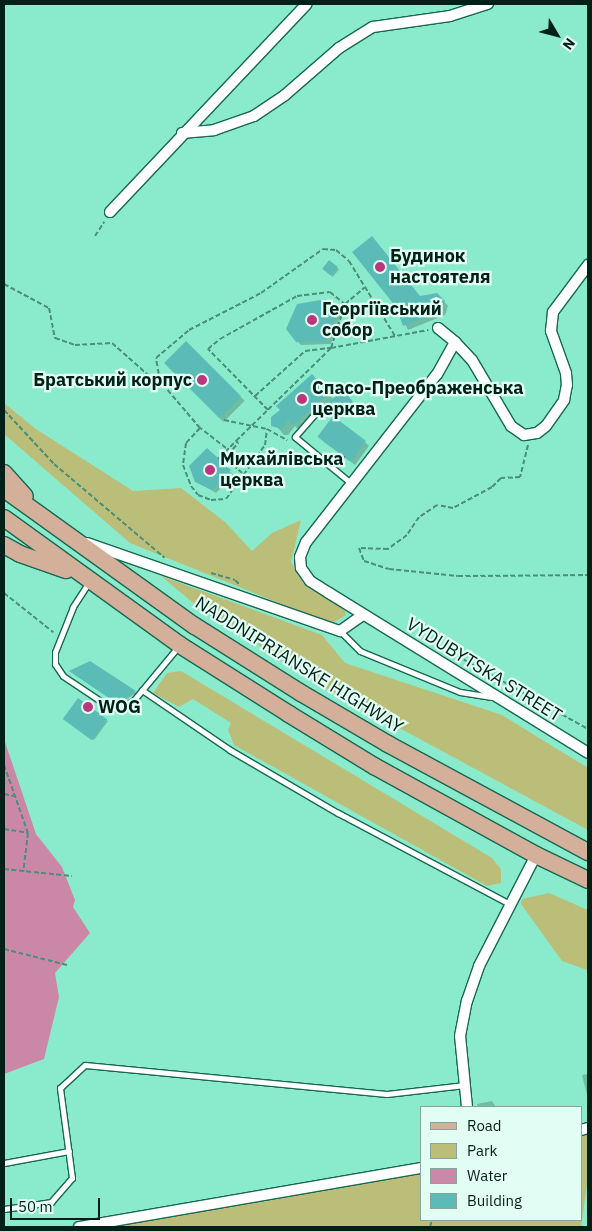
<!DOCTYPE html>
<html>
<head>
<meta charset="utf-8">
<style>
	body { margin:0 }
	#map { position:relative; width:592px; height:1231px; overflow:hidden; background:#8aebcc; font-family:"IBM Plex Sans",sans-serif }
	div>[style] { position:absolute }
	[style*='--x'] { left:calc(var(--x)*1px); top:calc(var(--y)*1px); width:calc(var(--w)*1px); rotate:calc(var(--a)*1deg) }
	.green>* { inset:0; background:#babe79 }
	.water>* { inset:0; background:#cb88a6 }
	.shadow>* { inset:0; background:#0003; transform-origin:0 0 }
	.building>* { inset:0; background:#5bbbb6; transform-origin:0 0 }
	.path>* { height:2px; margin-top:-1px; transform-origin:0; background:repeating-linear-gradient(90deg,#4b8e7a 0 5px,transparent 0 7.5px) }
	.roads { filter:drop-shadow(1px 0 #176753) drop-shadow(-1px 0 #176753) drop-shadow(0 1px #176753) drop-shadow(0 -1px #176753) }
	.lane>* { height:5px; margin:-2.5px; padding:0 2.5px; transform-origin:2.5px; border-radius:2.5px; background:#fff }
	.street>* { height:10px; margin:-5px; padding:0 5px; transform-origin:5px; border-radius:5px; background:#fff }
	.primary>* { height:16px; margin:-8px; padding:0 8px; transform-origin:8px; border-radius:8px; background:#d4af99 }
	.dots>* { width:14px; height:14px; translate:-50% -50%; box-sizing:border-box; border:2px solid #e2fdf3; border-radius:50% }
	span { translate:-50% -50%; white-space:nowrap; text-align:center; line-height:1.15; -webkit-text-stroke:4.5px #e2fdf3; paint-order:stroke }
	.poi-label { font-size:18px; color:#012018; font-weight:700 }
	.left { translate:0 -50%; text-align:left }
	.right { translate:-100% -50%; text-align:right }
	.street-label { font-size:18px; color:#012018 }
	.frame { position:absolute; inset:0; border:5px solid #012018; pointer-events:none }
	.legend { position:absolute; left:420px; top:1106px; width:162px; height:115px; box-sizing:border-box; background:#e2fdf3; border:1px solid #88a59b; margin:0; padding:6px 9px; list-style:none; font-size:15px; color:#012018 }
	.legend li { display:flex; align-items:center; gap:10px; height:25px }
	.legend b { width:25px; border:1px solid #88a59b }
	.north { position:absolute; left:532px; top:10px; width:50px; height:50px; -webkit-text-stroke:4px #e2fdf3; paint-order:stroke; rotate:127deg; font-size:14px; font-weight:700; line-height:20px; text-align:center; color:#012018 }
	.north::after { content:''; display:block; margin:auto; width:18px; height:22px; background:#012018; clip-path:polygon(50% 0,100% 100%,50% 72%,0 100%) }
	.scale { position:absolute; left:10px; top:1198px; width:90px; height:22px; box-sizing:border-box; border:2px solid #012018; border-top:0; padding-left:6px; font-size:15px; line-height:18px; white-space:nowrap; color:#012018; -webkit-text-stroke:4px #e2fdf3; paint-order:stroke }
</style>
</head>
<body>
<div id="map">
	<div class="green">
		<div style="clip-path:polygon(4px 403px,36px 429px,133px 491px,181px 488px,225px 522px,252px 551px,272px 533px,301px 520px,291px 562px,303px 583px,343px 607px,346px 615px,331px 624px,130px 543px,4px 434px)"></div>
		<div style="clip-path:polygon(161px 576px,322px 635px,345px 663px,502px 715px,588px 768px,588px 830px,320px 685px,192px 602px)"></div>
		<div style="clip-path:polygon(181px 671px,492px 858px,501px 869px,501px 883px,487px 886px,234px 745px,228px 730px,231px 723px,193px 699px,179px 707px,153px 693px,167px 673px)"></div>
		<div style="clip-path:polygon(549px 893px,588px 910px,587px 970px,562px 961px,521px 904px,522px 899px)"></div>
		<div style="clip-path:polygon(588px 1128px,588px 1177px,581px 1227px,79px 1227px,421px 1168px,421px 1220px,581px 1220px,581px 1130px)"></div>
	</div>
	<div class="water">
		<div style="clip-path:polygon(4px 739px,36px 834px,62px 867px,75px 900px,73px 907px,90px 933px,55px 973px,59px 997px,44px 1059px,4px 1074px)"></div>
	</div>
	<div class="shadow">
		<div style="left:329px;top:261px;width:13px;height:10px;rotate:39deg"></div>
		<div style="clip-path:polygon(437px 294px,448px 306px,445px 315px,408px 330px,397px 307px)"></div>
		<div style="clip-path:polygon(326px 301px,341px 316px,331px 344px,301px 345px,297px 341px)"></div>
		<div style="left:186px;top:342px;width:83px;height:30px;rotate:45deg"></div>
		<div style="clip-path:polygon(318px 382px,333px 399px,348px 396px,356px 407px,342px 417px,331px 403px,300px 431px,295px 426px,288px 435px,284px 435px,272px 421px)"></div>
		<div style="clip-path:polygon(323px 441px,365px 442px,369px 446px,355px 465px)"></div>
		<div style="clip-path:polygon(207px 450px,234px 475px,216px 493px,196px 481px)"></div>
		<div style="clip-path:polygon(90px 662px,135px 692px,136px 693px,119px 704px,72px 672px)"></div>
		<div style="clip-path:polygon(66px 720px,106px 720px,108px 721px,94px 740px)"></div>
		<div style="clip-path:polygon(588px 1074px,588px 1099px,582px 1075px)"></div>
		<div style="clip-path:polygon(492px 1101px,496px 1107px,478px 1107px,477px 1104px)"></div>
	</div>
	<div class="building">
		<div style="clip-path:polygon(372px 236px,420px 296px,437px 293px,445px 301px,441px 311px,403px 326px,396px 307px,352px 252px)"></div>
		<div style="left:329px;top:260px;width:11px;height:11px;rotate:38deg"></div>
		<div style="clip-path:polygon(326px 299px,338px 311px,327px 341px,296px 342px,286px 329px,297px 304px)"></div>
		<div style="left:186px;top:341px;width:78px;height:31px;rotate:45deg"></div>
		<div style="clip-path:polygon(312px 374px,329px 393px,293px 425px,288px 420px,282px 429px,271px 426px,271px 417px,280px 410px,276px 406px)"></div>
		<div style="left:344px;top:390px;width:15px;height:19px;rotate:53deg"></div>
		<div style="left:333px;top:416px;width:41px;height:26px;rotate:37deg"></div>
		<div style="clip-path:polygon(207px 448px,231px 470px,212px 490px,195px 482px,189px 466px)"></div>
		<div style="clip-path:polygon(90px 661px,136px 691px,116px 703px,69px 671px)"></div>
		<div style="left:78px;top:698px;width:36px;height:26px;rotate:36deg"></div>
	</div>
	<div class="path">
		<div style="--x:95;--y:236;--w:17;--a:-57"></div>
		<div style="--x:4;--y:284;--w:51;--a:28.1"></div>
		<div style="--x:49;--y:308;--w:31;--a:79"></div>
		<div style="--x:55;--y:338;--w:21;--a:19"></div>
		<div style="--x:75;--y:345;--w:37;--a:-3"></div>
		<div style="--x:112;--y:343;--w:48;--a:41.6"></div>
		<div style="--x:255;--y:396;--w:67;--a:-42"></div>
		<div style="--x:305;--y:351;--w:26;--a:-7"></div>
		<div style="--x:331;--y:348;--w:46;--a:-72.3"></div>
		<div style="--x:345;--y:304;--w:26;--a:-40"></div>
		<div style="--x:4;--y:410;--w:74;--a:47.2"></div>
		<div style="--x:54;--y:464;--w:145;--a:40.3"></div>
		<div style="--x:268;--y:410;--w:86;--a:-134.5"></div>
		<div style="--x:208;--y:349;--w:16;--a:-40"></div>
		<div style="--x:220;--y:339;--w:88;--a:-29.2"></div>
		<div style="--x:297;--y:296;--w:33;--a:-7"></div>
		<div style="--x:330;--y:292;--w:19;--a:39"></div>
		<div style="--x:224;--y:420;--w:44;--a:11.8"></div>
		<div style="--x:267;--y:429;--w:23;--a:29"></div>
		<div style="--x:200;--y:428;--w:62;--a:-130.4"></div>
		<div style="--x:160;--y:381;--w:23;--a:-100"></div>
		<div style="--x:156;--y:358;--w:43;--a:-40.3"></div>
		<div style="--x:189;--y:330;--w:81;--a:-27.2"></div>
		<div style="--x:261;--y:293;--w:76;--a:-35.4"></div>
		<div style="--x:323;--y:249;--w:13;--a:4"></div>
		<div style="--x:336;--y:250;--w:17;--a:40"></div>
		<div style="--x:349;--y:261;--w:88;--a:58.5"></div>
		<div style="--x:528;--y:445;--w:33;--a:104"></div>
		<div style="--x:520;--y:477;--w:19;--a:177"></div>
		<div style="--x:501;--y:478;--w:13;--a:135"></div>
		<div style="--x:492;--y:487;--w:44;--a:151.7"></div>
		<div style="--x:453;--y:508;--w:16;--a:-169"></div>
		<div style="--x:437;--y:505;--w:22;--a:146"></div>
		<div style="--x:419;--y:517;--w:22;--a:124"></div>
		<div style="--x:407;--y:535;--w:24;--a:144"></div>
		<div style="--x:388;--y:549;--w:29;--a:-178"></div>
		<div style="--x:359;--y:548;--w:14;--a:69"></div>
		<div style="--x:364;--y:561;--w:26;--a:18"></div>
		<div style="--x:389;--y:569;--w:69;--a:5.8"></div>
		<div style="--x:458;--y:576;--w:130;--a:-0.4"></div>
		<div style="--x:226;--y:448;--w:33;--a:-142"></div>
		<div style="--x:200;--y:428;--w:21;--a:133"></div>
		<div style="--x:186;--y:443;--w:22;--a:98"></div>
		<div style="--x:183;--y:465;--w:22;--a:69"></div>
		<div style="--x:191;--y:486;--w:11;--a:52"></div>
		<div style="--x:198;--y:495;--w:14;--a:21"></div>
		<div style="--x:211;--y:500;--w:15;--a:-4"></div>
		<div style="--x:226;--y:499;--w:67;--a:-54.2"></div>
		<div style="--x:265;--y:445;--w:16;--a:-83"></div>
		<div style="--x:225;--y:452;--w:16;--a:-45"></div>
		<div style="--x:222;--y:455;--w:27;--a:42"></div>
		<div style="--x:218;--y:459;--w:10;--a:-45"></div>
		<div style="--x:225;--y:452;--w:4;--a:45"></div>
		<div style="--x:228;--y:455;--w:16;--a:-50"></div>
		<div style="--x:238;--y:443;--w:3;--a:-135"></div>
		<div style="--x:236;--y:441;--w:133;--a:-44.4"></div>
		<div style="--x:331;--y:348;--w:99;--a:-10.5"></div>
		<div style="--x:338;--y:460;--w:6;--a:-59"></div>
		<div style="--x:341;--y:455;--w:6;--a:31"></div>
		<div style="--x:211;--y:573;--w:25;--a:16"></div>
		<div style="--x:235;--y:580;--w:6;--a:45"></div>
		<div style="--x:4;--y:593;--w:63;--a:38.5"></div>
		<div style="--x:418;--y:634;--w:195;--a:29.2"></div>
		<div style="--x:4;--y:765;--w:72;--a:70.6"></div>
		<div style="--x:28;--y:833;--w:39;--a:97"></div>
		<div style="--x:4;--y:794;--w:10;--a:11"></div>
		<div style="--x:4;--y:829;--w:24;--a:9"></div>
		<div style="--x:4;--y:869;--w:68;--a:5.9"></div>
		<div style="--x:4;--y:949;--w:65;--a:14.3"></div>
		<div style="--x:430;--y:1227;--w:7;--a:-74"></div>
	</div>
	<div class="roads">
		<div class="lane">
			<div style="--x:319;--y:409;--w:37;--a:131"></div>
			<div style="--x:295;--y:437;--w:74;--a:39.5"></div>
			<div style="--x:89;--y:582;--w:30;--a:123"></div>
			<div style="--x:73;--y:607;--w:48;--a:111.8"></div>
			<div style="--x:55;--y:652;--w:12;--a:90"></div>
			<div style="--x:55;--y:664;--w:14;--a:56"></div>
			<div style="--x:63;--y:676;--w:50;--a:33.7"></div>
			<div style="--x:105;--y:704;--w:14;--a:21"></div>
			<div style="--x:118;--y:709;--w:17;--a:-28"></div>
			<div style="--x:133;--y:701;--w:70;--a:-50.2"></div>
			<div style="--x:340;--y:631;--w:28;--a:45"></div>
			<div style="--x:360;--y:651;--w:108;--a:22.3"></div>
			<div style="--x:460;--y:692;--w:32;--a:9"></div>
			<div style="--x:142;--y:690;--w:107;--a:34.3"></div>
			<div style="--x:230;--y:750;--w:125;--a:30.3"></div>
			<div style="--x:338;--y:813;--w:195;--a:27.9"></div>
			<div style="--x:4;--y:1163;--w:66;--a:-10.5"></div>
			<div style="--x:4;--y:1209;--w:48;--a:-8.5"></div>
			<div style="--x:51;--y:1202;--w:32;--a:-49"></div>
			<div style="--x:72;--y:1178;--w:91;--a:-97.6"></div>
			<div style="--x:60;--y:1088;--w:34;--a:-43"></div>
			<div style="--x:85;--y:1065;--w:303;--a:5.5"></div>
			<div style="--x:387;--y:1094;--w:78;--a:-6.7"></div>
		</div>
		<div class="street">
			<div style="--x:182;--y:133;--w:32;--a:-5"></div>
			<div style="--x:214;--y:130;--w:42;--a:-19.3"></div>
			<div style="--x:254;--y:116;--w:37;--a:-34"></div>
			<div style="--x:285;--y:95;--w:72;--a:-41"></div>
			<div style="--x:339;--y:48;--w:40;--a:-32"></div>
			<div style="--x:373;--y:27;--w:78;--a:-8.1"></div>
			<div style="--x:450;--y:16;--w:40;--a:-18"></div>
			<div style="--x:110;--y:212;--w:286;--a:-46.6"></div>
			<div style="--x:438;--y:328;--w:22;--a:39"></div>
			<div style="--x:455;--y:342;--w:37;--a:119"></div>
			<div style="--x:437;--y:374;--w:213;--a:127.9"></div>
			<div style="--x:306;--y:542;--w:16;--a:112"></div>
			<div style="--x:300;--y:557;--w:11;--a:85"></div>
			<div style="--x:301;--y:568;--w:16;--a:55"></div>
			<div style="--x:310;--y:581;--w:22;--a:32"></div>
			<div style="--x:329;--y:593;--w:304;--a:31.7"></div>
			<div style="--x:455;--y:342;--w:25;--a:47"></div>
			<div style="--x:472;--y:360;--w:77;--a:59.4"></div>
			<div style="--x:511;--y:426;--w:16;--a:35"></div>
			<div style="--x:524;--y:435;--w:13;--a:-9"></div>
			<div style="--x:537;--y:433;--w:11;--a:-38"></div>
			<div style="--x:546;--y:426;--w:32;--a:-55"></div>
			<div style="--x:564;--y:400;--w:15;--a:-79"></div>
			<div style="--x:567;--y:385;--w:12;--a:-95"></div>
			<div style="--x:566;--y:373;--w:45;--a:-109.7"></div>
			<div style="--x:551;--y:331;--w:19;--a:-84"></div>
			<div style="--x:553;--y:312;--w:59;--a:-53.3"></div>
			<div style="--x:87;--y:543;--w:268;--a:19.2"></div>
			<div style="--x:340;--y:631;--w:28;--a:-35"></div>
			<div style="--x:467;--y:1107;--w:71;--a:-95.6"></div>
			<div style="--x:460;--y:1036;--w:36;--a:-79"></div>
			<div style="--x:467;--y:1001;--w:37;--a:-71"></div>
			<div style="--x:479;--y:966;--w:125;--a:-62.8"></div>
			<div style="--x:581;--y:1130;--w:7;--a:-16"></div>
			<div style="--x:79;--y:1227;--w:347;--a:-9.8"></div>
		</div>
		<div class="primary">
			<div style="--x:4;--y:473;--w:31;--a:48"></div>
			<div style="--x:4;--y:489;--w:235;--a:35.7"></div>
			<div style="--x:195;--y:626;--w:125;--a:32.3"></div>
			<div style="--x:301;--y:693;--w:101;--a:30.4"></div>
			<div style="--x:388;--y:744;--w:227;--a:28.4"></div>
			<div style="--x:4;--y:518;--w:217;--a:35.8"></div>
			<div style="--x:180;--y:645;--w:129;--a:32.3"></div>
			<div style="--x:289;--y:714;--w:100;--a:31.5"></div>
			<div style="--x:374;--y:766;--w:185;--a:28.8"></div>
			<div style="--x:536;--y:855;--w:58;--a:25.7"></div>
			<div style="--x:4;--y:545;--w:18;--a:29"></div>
			<div style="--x:20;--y:554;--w:49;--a:19.2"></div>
		</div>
	</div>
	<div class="dots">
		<div style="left:380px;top:267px;background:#ba377e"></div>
		<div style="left:312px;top:320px;background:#ba377e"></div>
		<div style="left:202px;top:380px;background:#ba377e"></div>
		<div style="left:302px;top:399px;background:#ba377e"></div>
		<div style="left:210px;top:470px;background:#ba377e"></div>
		<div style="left:88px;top:707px;background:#ba377e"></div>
	</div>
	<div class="poi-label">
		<span class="left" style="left:390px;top:267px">Будинок<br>настоятеля</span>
		<span class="left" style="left:322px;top:320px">Георгіївський<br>собор</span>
		<span class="right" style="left:192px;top:380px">Братський корпус</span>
		<span class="left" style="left:312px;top:399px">Спасо-Преображенська<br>церква</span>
		<span class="left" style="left:220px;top:470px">Михайлівська<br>церква</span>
		<span class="left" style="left:98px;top:707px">WOG</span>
	</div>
	<div class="street-label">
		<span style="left:299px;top:665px;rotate:32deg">NADDNIPRIANSKE HIGHWAY</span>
		<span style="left:484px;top:670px;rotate:32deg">VYDUBYTSKA STREET</span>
	</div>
	<div class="frame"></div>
	<ul class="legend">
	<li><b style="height:6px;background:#d4af99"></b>Road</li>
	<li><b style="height:14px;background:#babe79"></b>Park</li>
	<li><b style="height:14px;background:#cb88a6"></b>Water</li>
	<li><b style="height:14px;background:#5bbbb6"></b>Building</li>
	</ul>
	<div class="north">N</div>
	<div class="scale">50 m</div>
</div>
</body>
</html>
